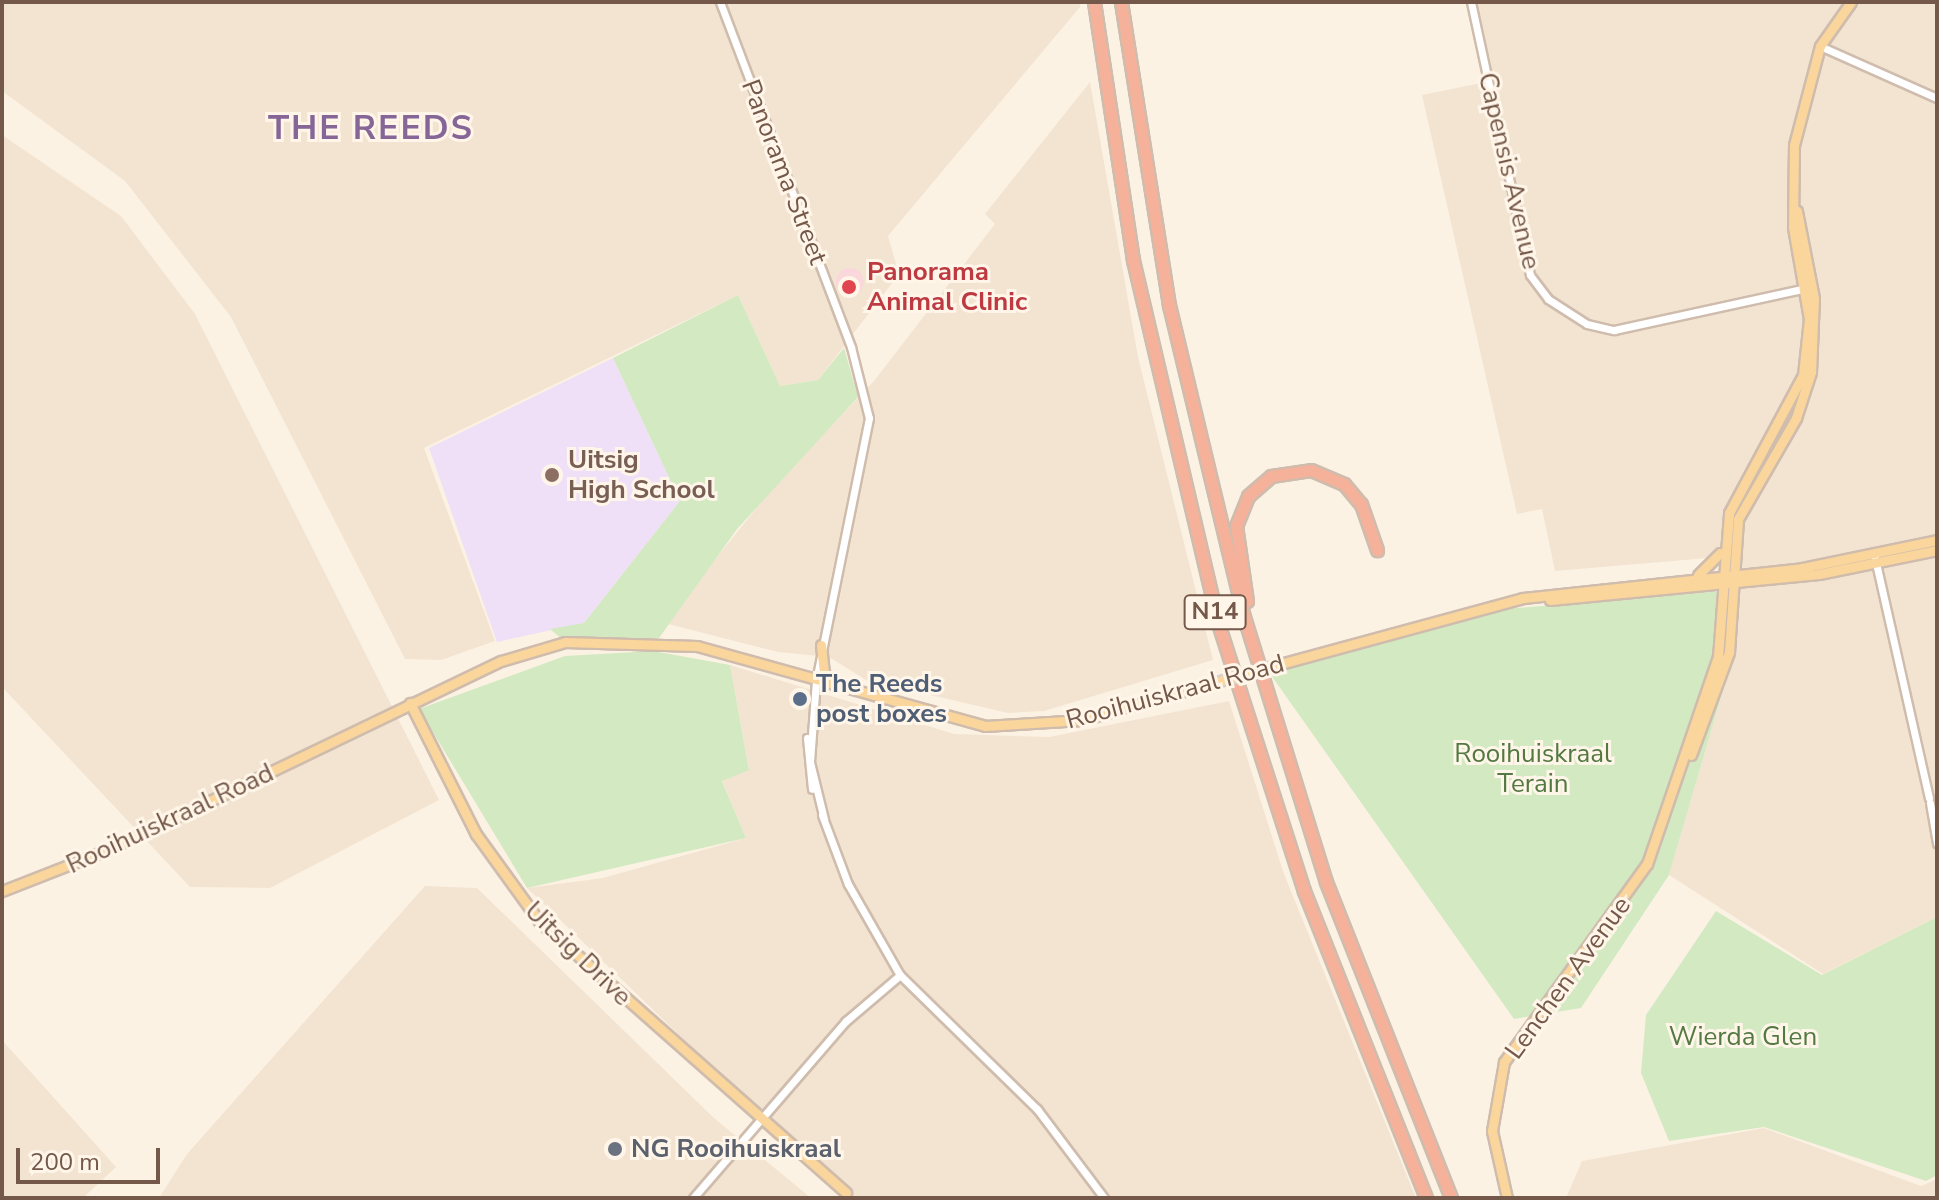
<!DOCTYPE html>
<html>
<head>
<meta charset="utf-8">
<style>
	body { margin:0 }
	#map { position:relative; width:1939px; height:1200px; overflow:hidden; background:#fcf2e3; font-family:"Nunito Sans",sans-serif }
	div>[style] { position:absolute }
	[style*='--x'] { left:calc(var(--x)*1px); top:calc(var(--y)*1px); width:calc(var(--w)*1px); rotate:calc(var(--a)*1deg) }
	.residential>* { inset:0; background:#f3e4d2 }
	.education>* { inset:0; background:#efe0f8 }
	.medical>* { inset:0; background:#fad7db }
	.round { border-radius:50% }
	.green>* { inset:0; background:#d2e9c2 }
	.roads { filter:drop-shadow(2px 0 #cfbcad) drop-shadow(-2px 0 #cfbcad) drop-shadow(0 2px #cfbcad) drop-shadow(0 -2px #cfbcad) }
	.minor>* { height:7px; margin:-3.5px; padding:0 3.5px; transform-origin:3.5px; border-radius:3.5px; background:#fff }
	.major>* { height:9px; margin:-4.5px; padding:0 4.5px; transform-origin:4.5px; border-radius:4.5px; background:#fad69c }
	.highway>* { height:11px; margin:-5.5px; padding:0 5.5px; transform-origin:5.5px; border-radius:5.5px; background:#f6b19b }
	.bridges { filter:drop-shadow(2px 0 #d8d0cc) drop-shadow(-2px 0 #d8d0cc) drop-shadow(0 2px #d8d0cc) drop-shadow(0 -2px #d8d0cc) }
	.major-bridge>* { height:9px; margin:-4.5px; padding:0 4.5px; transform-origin:4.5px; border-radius:4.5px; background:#fad69c }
	.dots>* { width:22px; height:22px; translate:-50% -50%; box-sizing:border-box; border:4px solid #fff6e9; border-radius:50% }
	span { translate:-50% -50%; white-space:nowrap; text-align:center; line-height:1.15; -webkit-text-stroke:6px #fff6e9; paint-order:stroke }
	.shield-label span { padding:2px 6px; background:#fff6e9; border:2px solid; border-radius:6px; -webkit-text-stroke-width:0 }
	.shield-label { font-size:24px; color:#745849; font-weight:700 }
	.street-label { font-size:26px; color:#745849 }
	.health-label { font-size:26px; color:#be3a42; font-weight:700 }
	.left { translate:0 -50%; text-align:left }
	.education-label { font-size:26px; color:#785e54; font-weight:700 }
	.service-label { font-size:26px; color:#4e5e75; font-weight:700 }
	.park-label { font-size:26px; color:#537942 }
	.worship-label { font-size:26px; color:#5b616d; font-weight:700 }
	.district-label { font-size:34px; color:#866597; font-weight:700; letter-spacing:2px }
	.frame { position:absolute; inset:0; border:4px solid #745849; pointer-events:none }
	.scale { position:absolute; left:16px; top:1148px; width:144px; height:36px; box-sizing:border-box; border:4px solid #745849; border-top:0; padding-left:10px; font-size:24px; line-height:28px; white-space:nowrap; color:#745849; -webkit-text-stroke:6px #fff6e9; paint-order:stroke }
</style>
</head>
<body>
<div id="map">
	<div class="residential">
		<div style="clip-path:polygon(2px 2px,1080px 2px,1080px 7px,888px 236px,899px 274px,818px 380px,780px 386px,738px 295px,424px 448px,495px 641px,441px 660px,405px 659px,231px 317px,125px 181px,2px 91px)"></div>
		<div style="clip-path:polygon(1474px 2px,1937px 2px,1937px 917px,1823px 974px,1669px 875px,1736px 646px,1732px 556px,1555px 571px,1542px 509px,1517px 514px,1422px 95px,1491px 81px)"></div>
		<div style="clip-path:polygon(1090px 82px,1138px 357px,1213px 660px,1044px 711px,1008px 713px,866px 680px,829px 657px,778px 652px,664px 623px,775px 485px,874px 381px,995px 224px,985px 214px)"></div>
		<div style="clip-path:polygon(2px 135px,121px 216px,195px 314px,439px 800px,270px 888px,190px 887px,2px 687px)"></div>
		<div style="clip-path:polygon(730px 665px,954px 734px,1049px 737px,1229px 701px,1284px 874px,1416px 1198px,848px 1198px,527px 888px,603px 878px,746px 838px,722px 780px,749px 769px)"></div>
		<div style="clip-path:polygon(425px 886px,477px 888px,714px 1118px,811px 1198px,159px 1198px,187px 1154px)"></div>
		<div style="clip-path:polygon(2px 1040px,116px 1167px,83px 1198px,2px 1198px)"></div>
		<div style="clip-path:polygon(1764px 1128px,1921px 1186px,1937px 1179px,1937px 1198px,1566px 1198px,1582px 1161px)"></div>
	</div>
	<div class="education">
		<div style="clip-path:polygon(613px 358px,680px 501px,584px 623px,497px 642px,429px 448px)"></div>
	</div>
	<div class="medical">
		<div class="round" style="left:836px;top:268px;width:28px;height:28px"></div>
	</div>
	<div class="green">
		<div style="clip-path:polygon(738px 295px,780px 386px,818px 380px,844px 348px,858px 397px,737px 529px,659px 638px,563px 640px,550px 629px,584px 623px,680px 501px,613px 358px)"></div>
		<div style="clip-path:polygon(1733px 590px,1736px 646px,1669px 875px,1581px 1008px,1514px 1019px,1266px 668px,1482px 611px)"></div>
		<div style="clip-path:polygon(653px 651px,730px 665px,749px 770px,722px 781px,746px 838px,527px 888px,419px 709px,565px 656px)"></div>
		<div style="clip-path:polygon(1716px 911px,1822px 975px,1937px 917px,1937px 1175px,1926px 1181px,1764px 1127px,1669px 1141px,1641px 1073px,1646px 1015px)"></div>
	</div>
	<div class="roads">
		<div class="minor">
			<div style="--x:720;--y:2;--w:369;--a:69.2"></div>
			<div style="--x:851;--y:347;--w:73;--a:75.8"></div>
			<div style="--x:869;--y:418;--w:267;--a:101.4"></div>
			<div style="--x:816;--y:680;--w:82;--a:94.2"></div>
			<div style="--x:810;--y:762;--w:59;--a:76.2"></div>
			<div style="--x:1471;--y:2;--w:279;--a:77.8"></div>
			<div style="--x:1530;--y:275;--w:30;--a:53"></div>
			<div style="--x:1548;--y:299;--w:46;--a:32.7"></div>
			<div style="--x:1587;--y:324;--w:28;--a:13"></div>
			<div style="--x:1614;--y:330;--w:197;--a:-12.3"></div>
			<div style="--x:1820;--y:46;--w:128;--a:24"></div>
			<div style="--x:1874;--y:554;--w:250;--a:77.3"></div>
			<div style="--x:807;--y:738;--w:51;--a:84.4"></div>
			<div style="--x:1930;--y:803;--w:41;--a:80.1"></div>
			<div style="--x:822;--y:815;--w:74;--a:69.4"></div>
			<div style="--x:848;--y:884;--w:105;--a:60.3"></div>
			<div style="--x:900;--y:975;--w:192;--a:44.4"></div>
			<div style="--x:1037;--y:1109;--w:111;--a:53"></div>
			<div style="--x:693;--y:1198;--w:234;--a:-49.2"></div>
			<div style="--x:846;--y:1021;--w:71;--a:-40.4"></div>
		</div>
		<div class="major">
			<div style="--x:1698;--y:575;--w:31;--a:-45"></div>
			<div style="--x:1550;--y:600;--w:270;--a:-5.5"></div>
			<div style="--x:1819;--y:574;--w:120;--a:-11.5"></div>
			<div style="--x:821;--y:645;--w:29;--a:84"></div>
			<div style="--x:824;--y:674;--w:15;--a:37"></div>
			<div style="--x:1273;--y:666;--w:259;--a:-15.2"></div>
			<div style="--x:1523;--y:598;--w:281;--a:-6.1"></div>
			<div style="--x:1802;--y:568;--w:138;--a:-11.7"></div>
			<div style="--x:410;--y:703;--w:147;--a:63.3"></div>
			<div style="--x:476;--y:834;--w:107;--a:54.1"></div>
			<div style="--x:539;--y:921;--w:410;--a:41.5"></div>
			<div style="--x:1691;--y:755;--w:110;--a:-69.7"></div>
			<div style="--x:1729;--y:652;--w:133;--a:-86.1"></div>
			<div style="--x:1738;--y:519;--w:116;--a:-60.1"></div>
			<div style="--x:1796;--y:418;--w:48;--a:-71.9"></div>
			<div style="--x:1811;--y:372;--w:74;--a:-87.7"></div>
			<div style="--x:1814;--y:298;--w:89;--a:-101.1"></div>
			<div style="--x:2;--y:891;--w:120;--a:-21.4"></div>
			<div style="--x:114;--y:847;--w:429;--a:-25.7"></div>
			<div style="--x:501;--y:661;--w:67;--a:-16.5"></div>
			<div style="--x:565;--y:642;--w:132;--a:1.7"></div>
			<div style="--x:697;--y:646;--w:299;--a:15.5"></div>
			<div style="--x:985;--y:726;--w:97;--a:-3.5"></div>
			<div style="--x:1082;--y:720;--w:139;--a:-15.8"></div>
			<div style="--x:1507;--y:1198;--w:69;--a:-102.6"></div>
			<div style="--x:1492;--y:1131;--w:70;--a:-80.1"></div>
			<div style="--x:1504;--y:1062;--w:244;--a:-54.2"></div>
			<div style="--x:1647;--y:864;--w:219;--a:-71.1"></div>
			<div style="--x:1718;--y:657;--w:144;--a:-85.6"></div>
			<div style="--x:1729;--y:513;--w:157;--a:-61.8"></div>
			<div style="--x:1803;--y:375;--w:56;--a:-83.9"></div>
			<div style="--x:1809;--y:319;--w:93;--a:-99.9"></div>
			<div style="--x:1793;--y:227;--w:82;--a:-89.3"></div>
			<div style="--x:1794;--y:145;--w:102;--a:-75.3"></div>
			<div style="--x:1820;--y:46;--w:54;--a:-54.8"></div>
		</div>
		<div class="highway">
			<div style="--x:1094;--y:2;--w:261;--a:81.4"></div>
			<div style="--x:1133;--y:260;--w:373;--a:76.8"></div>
			<div style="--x:1218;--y:623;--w:281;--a:72.2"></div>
			<div style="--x:1304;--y:891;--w:330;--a:68.3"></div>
			<div style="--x:1121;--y:2;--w:307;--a:81"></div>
			<div style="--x:1169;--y:305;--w:321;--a:76.5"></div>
			<div style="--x:1244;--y:617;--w:277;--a:72.8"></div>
			<div style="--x:1326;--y:882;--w:340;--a:68.4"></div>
			<div style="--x:1247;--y:601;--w:76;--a:-98.3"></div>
			<div style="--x:1236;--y:526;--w:32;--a:-68"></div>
			<div style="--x:1248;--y:496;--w:30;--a:-41"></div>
			<div style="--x:1271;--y:476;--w:40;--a:-8.5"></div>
			<div style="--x:1311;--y:470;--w:36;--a:23"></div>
			<div style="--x:1344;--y:484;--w:26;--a:50"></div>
			<div style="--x:1361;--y:504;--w:49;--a:70.8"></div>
		</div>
	</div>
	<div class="bridges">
		<div class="major-bridge">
			<div style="--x:1216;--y:682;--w:59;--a:-15.7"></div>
		</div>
	</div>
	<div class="dots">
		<div style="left:849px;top:287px;background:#e0444e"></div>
		<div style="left:552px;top:475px;background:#8d6e63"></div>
		<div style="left:800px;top:699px;background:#5c6f8a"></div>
		<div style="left:615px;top:1149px;background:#6b7280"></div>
	</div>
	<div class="shield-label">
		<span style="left:1215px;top:612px">N14</span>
	</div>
	<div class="street-label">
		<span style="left:1509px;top:171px;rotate:77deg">Capensis Avenue</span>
		<span style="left:784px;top:172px;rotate:69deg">Panorama Street</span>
		<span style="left:1175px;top:692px;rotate:-15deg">Rooihuiskraal Road</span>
		<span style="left:170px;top:819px;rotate:-25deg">Rooihuiskraal Road</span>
		<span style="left:578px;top:954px;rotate:44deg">Uitsig Drive</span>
		<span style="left:1568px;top:978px;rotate:-54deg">Lenchen Avenue</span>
	</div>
	<div class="health-label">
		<span class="left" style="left:867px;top:287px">Panorama<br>Animal Clinic</span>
	</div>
	<div class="education-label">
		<span class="left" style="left:568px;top:475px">Uitsig<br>High School</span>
	</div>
	<div class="service-label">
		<span class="left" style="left:816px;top:699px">The Reeds<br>post boxes</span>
	</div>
	<div class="park-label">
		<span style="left:1533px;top:769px">Rooihuiskraal<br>Terain</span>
		<span style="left:1743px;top:1037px">Wierda Glen</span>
	</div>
	<div class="worship-label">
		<span class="left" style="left:631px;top:1149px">NG Rooihuiskraal</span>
	</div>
	<div class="district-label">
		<span style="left:371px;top:129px">THE REEDS</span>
	</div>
	<div class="frame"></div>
	<div class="scale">200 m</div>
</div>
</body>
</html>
